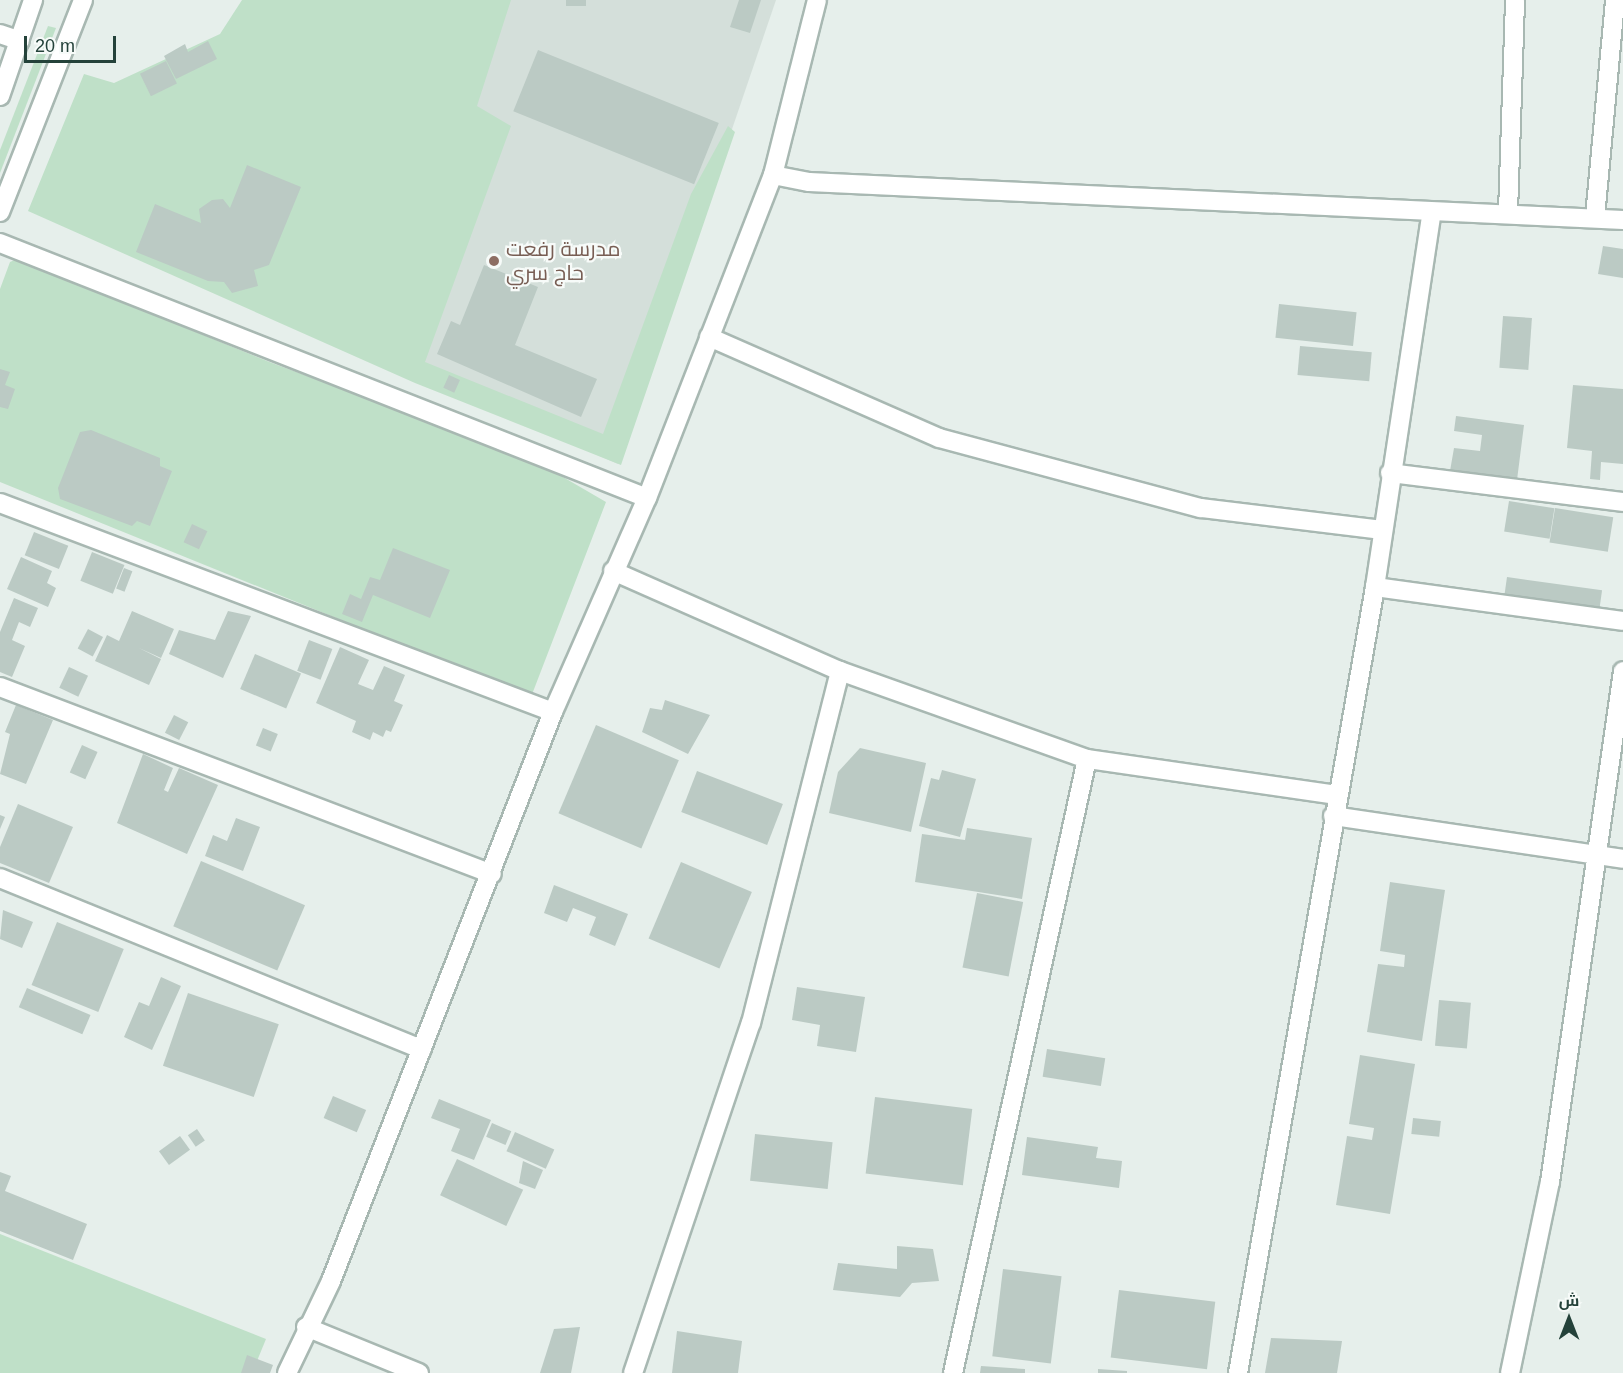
<!DOCTYPE html>
<html>
<head>
<meta charset="utf-8">
<style>
	body { margin:0 }
	#map { position:relative; width:1623px; height:1373px; overflow:hidden; background:#e6efeb; font-family:Helvetica,Cairo,sans-serif }
	div>[style] { position:absolute }
	[style*='--x'] { left:calc(var(--x)*1px); top:calc(var(--y)*1px); width:calc(var(--w)*1px); rotate:calc(var(--a)*1deg) }
	.built>* { inset:0; background:#d4dfda }
	.green>* { inset:0; background:#bfe0c8 }
	.building>* { inset:0; background:#bbcac4; transform-origin:0 0 }
	.roads { filter:drop-shadow(2px 0 #a8b8b2) drop-shadow(-2px 0 #a8b8b2) drop-shadow(0 2px #a8b8b2) drop-shadow(0 -2px #a8b8b2) }
	.minor>* { height:18px; margin:-9px; padding:0 9px; transform-origin:9px; border-radius:9px; background:#fff }
	.dots>* { width:16px; height:16px; translate:-50% -50%; box-sizing:border-box; border:3px solid #f7fbf9; border-radius:50% }
	span { translate:-50% -50%; white-space:nowrap; text-align:center; line-height:1.15; -webkit-text-stroke:4.5px #f7fbf9; paint-order:stroke }
	.education-label { font-size:21px; color:#785e54 }
	.left { translate:0 -50%; text-align:left }
	.north { position:absolute; left:1539px; top:1289px; width:60px; height:60px; -webkit-text-stroke:4px #f7fbf9; paint-order:stroke; rotate:0deg; font-size:16px; font-weight:700; line-height:24px; text-align:center; color:#24423a }
	.north::after { content:''; display:block; margin:auto; width:21px; height:27px; background:#24423a; clip-path:polygon(50% 0,100% 100%,50% 72%,0 100%) }
	.scale { position:absolute; left:24px; top:36px; width:92px; height:27px; box-sizing:border-box; border:3px solid #24423a; border-top:0; padding-left:8px; font-size:18px; line-height:21px; white-space:nowrap; color:#24423a; -webkit-text-stroke:4px #f7fbf9; paint-order:stroke }
</style>
</head>
<body>
<div id="map">
	<div class="built">
		<div style="clip-path:polygon(407px 0,776px 0,618px 464px,278px 317px)"></div>
	</div>
	<div class="green">
		<div style="clip-path:polygon(242px 0,511px 0,477px 106px,511px 126px,425px 362px,603px 434px,691px 194px,728px 126px,735px 132px,621px 465px,415px 383px,28px 211px,84px 74px,114px 83px,220px 34px)"></div>
		<div style="clip-path:polygon(48px 26px,56px 28px,0 173px,0 150px)"></div>
		<div style="clip-path:polygon(17px 259px,272px 363px,532px 459px,606px 502px,531px 697px,0 482px,0 289px,10px 262px)"></div>
		<div style="clip-path:polygon(0 1234px,266px 1339px,252px 1373px,0 1373px)"></div>
	</div>
	<div class="building">
		<div style="left:566px;top:0;width:20px;height:6px"></div>
		<div style="clip-path:polygon(739px 0,761px 0,750px 33px,730px 27px)"></div>
		<div style="clip-path:polygon(208px 41px,217px 59px,176px 79px,164px 56px,185px 44px,188px 52px)"></div>
		<div style="left:538px;top:50px;width:195px;height:66px;rotate:22deg"></div>
		<div style="left:166px;top:61px;width:25px;height:29px;rotate:64deg"></div>
		<div style="clip-path:polygon(247px 165px,301px 187px,269px 265px,254px 270px,258px 286px,232px 293px,224px 282px,208px 281px,136px 252px,155px 204px,201px 223px,199px 209px,212px 200px,223px 199px,230px 208px)"></div>
		<div style="clip-path:polygon(1603px 246px,1623px 249px,1623px 278px,1598px 274px)"></div>
		<div style="clip-path:polygon(484px 265px,538px 287px,515px 345px,597px 379px,581px 417px,437px 354px,451px 321px,460px 325px)"></div>
		<div style="left:1279px;top:304px;width:78px;height:34px;rotate:6deg"></div>
		<div style="left:1503px;top:316px;width:29px;height:52px;rotate:4deg"></div>
		<div style="left:1300px;top:346px;width:72px;height:29px;rotate:5deg"></div>
		<div style="clip-path:polygon(0 369px,10px 372px,5px 385px,15px 389px,8px 409px,0 407px)"></div>
		<div style="left:449px;top:375px;width:12px;height:14px;rotate:24deg"></div>
		<div style="clip-path:polygon(1573px 385px,1623px 389px,1623px 464px,1601px 462px,1600px 480px,1590px 479px,1592px 451px,1567px 448px)"></div>
		<div style="clip-path:polygon(1456px 416px,1524px 425px,1517px 480px,1450px 471px,1454px 448px,1480px 451px,1482px 435px,1454px 431px)"></div>
		<div style="clip-path:polygon(91px 430px,160px 458px,160px 466px,172px 471px,150px 526px,137px 521px,132px 526px,60px 499px,58px 488px,80px 432px)"></div>
		<div style="left:1509px;top:501px;width:46px;height:31px;rotate:9deg"></div>
		<div style="left:1555px;top:508px;width:59px;height:35px;rotate:9deg"></div>
		<div style="left:192px;top:524px;width:17px;height:20px;rotate:25deg"></div>
		<div style="left:34px;top:532px;width:37px;height:25px;rotate:22deg"></div>
		<div style="clip-path:polygon(393px 548px,450px 570px,430px 618px,373px 595px,362px 622px,342px 614px,350px 594px,361px 599px,370px 577px,380px 580px)"></div>
		<div style="left:92px;top:552px;width:35px;height:31px;rotate:22deg"></div>
		<div style="clip-path:polygon(21px 557px,52px 571px,47px 583px,56px 588px,48px 607px,7px 589px)"></div>
		<div style="left:124px;top:568px;width:9px;height:22px;rotate:21deg"></div>
		<div style="left:1507px;top:577px;width:96px;height:18px;rotate:8deg"></div>
		<div style="clip-path:polygon(14px 598px,38px 608px,30px 627px,19px 622px,12px 640px,25px 646px,12px 677px,0 672px,0 632px)"></div>
		<div style="clip-path:polygon(132px 611px,174px 629px,161px 658px,139px 648px,161px 659px,149px 685px,95px 661px,107px 635px,119px 641px)"></div>
		<div style="clip-path:polygon(228px 611px,251px 616px,223px 678px,169px 654px,179px 630px,215px 640px)"></div>
		<div style="left:88px;top:629px;width:17px;height:22px;rotate:28deg"></div>
		<div style="left:309px;top:640px;width:25px;height:33px;rotate:21deg"></div>
		<div style="clip-path:polygon(340px 647px,369px 660px,358px 684px,373px 690px,384px 666px,405px 675px,394px 701px,403px 705px,391px 732px,386px 730px,383px 737px,373px 732px,370px 740px,352px 732px,356px 721px,316px 703px)"></div>
		<div style="left:255px;top:654px;width:50px;height:38px;rotate:23deg"></div>
		<div style="left:69px;top:667px;width:21px;height:23px;rotate:25deg"></div>
		<div style="clip-path:polygon(665px 700px,710px 715px,688px 754px,642px 732px,650px 708px,662px 710px)"></div>
		<div style="clip-path:polygon(16px 705px,53px 720px,26px 784px,0 774px,10px 734px,5px 732px)"></div>
		<div style="left:174px;top:715px;width:16px;height:20px;rotate:27deg"></div>
		<div style="left:596px;top:725px;width:90px;height:96px;rotate:23deg"></div>
		<div style="left:263px;top:728px;width:16px;height:19px;rotate:22deg"></div>
		<div style="left:82px;top:745px;width:17px;height:30px;rotate:24deg"></div>
		<div style="clip-path:polygon(860px 748px,926px 763px,911px 832px,829px 813px,838px 772px)"></div>
		<div style="clip-path:polygon(143px 754px,173px 768px,164px 790px,168px 792px,179px 768px,218px 785px,187px 854px,117px 823px)"></div>
		<div style="clip-path:polygon(942px 770px,976px 779px,960px 837px,919px 826px,931px 778px,939px 780px)"></div>
		<div style="left:697px;top:771px;width:92px;height:44px;rotate:21deg"></div>
		<div style="clip-path:polygon(18px 804px,73px 827px,49px 883px,0 863px,0 847px)"></div>
		<div style="clip-path:polygon(0 815px,5px 817px,0 829px)"></div>
		<div style="clip-path:polygon(236px 818px,260px 827px,243px 871px,205px 856px,213px 835px,227px 841px)"></div>
		<div style="clip-path:polygon(967px 828px,1032px 838px,1022px 899px,915px 882px,922px 834px,965px 840px)"></div>
		<div style="left:201px;top:861px;width:113px;height:71px;rotate:23deg"></div>
		<div style="left:681px;top:862px;width:77px;height:83px;rotate:23deg"></div>
		<div style="clip-path:polygon(1390px 882px,1445px 890px,1422px 1041px,1367px 1032px,1378px 964px,1404px 967px,1405px 955px,1380px 951px)"></div>
		<div style="clip-path:polygon(554px 885px,628px 914px,615px 946px,589px 935px,596px 917px,573px 908px,567px 922px,544px 913px)"></div>
		<div style="left:977px;top:893px;width:47px;height:76px;rotate:11deg"></div>
		<div style="clip-path:polygon(3px 910px,33px 922px,22px 948px,0 939px)"></div>
		<div style="left:57px;top:922px;width:72px;height:68px;rotate:22deg"></div>
		<div style="clip-path:polygon(161px 977px,181px 986px,152px 1050px,124px 1037px,139px 1002px,149px 1006px)"></div>
		<div style="clip-path:polygon(797px 987px,865px 997px,856px 1052px,817px 1046px,820px 1025px,792px 1020px)"></div>
		<div style="left:27px;top:988px;width:69px;height:21px;rotate:23deg"></div>
		<div style="left:188px;top:993px;width:96px;height:77px;rotate:19deg"></div>
		<div style="left:1439px;top:1000px;width:32px;height:46px;rotate:5deg"></div>
		<div style="left:1047px;top:1049px;width:59px;height:28px;rotate:9deg"></div>
		<div style="clip-path:polygon(1360px 1055px,1415px 1064px,1390px 1214px,1336px 1205px,1347px 1136px,1372px 1140px,1374px 1128px,1349px 1124px)"></div>
		<div style="left:333px;top:1096px;width:36px;height:24px;rotate:23deg"></div>
		<div style="left:875px;top:1097px;width:98px;height:77px;rotate:7deg"></div>
		<div style="clip-path:polygon(439px 1099px,491px 1120px,474px 1160px,451px 1151px,460px 1129px,431px 1118px)"></div>
		<div style="left:1413px;top:1118px;width:28px;height:16px;rotate:6deg"></div>
		<div style="left:492px;top:1123px;width:21px;height:15px;rotate:23deg"></div>
		<div style="left:197px;top:1129px;width:14px;height:11px;rotate:56deg"></div>
		<div style="left:515px;top:1132px;width:43px;height:21px;rotate:24deg"></div>
		<div style="left:755px;top:1134px;width:78px;height:47px;rotate:6deg"></div>
		<div style="left:180px;top:1136px;width:17px;height:26px;rotate:54deg"></div>
		<div style="clip-path:polygon(1027px 1137px,1098px 1147px,1096px 1158px,1122px 1161px,1119px 1188px,1022px 1175px)"></div>
		<div style="left:457px;top:1159px;width:73px;height:40px;rotate:25deg"></div>
		<div style="clip-path:polygon(523px 1161px,543px 1170px,535px 1189px,519px 1183px)"></div>
		<div style="clip-path:polygon(0 1172px,11px 1176px,5px 1191px,87px 1224px,73px 1260px,0 1231px)"></div>
		<div style="clip-path:polygon(897px 1246px,933px 1249px,939px 1281px,912px 1283px,900px 1297px,833px 1290px,838px 1263px,897px 1269px)"></div>
		<div style="left:1003px;top:1269px;width:59px;height:88px;rotate:7deg"></div>
		<div style="left:1119px;top:1290px;width:97px;height:68px;rotate:7deg"></div>
		<div style="clip-path:polygon(580px 1327px,571px 1373px,540px 1373px,554px 1329px)"></div>
		<div style="clip-path:polygon(677px 1331px,742px 1341px,738px 1373px,672px 1373px)"></div>
		<div style="clip-path:polygon(1271px 1338px,1342px 1341px,1337px 1373px,1265px 1373px)"></div>
		<div style="clip-path:polygon(247px 1355px,273px 1365px,270px 1373px,241px 1373px)"></div>
		<div style="clip-path:polygon(981px 1366px,1025px 1369px,1025px 1373px,980px 1373px)"></div>
		<div style="clip-path:polygon(1098px 1369px,1127px 1371px,1127px 1373px,1098px 1373px)"></div>
	</div>
	<div class="roads">
		<div class="minor">
			<div style="--x:0;--y:34;--w:21;--a:19"></div>
			<div style="--x:0;--y:96;--w:102;--a:-71"></div>
			<div style="--x:773;--y:175;--w:37;--a:11"></div>
			<div style="--x:809;--y:182;--w:815;--a:2.67"></div>
			<div style="--x:0;--y:212;--w:228;--a:-68.6"></div>
			<div style="--x:1508;--y:213;--w:213;--a:-88.1"></div>
			<div style="--x:1595;--y:217;--w:218;--a:-84.7"></div>
			<div style="--x:0;--y:243;--w:695;--a:21.51"></div>
			<div style="--x:709;--y:337;--w:251;--a:23.7"></div>
			<div style="--x:939;--y:438;--w:271;--a:15"></div>
			<div style="--x:1201;--y:508;--w:182;--a:6.9"></div>
			<div style="--x:1390;--y:473;--w:235;--a:7.1"></div>
			<div style="--x:0;--y:503;--w:591;--a:20.7"></div>
			<div style="--x:613;--y:571;--w:248;--a:23.8"></div>
			<div style="--x:840;--y:671;--w:262;--a:19.6"></div>
			<div style="--x:1087;--y:759;--w:254;--a:8.2"></div>
			<div style="--x:1375;--y:587;--w:250;--a:7.8"></div>
			<div style="--x:0;--y:687;--w:526;--a:20.81"></div>
			<div style="--x:1333;--y:816;--w:293;--a:8.4"></div>
			<div style="--x:0;--y:878;--w:455;--a:22.1"></div>
			<div style="--x:306;--y:1327;--w:122;--a:22.2"></div>
			<div style="--x:287;--y:1373;--w:102;--a:-64.4"></div>
			<div style="--x:331;--y:1281;--w:611;--a:-68.69"></div>
			<div style="--x:553;--y:712;--w:234;--a:-66.3"></div>
			<div style="--x:647;--y:498;--w:347;--a:-68.7"></div>
			<div style="--x:773;--y:175;--w:180;--a:-75.9"></div>
			<div style="--x:633;--y:1373;--w:369;--a:-71.4"></div>
			<div style="--x:751;--y:1023;--w:363;--a:-75.8"></div>
			<div style="--x:953;--y:1373;--w:628;--a:-77.69"></div>
			<div style="--x:1238;--y:1373;--w:798;--a:-80.11"></div>
			<div style="--x:1375;--y:587;--w:379;--a:-81.4"></div>
			<div style="--x:1510;--y:1373;--w:195;--a:-78.2"></div>
			<div style="--x:1550;--y:1182;--w:516;--a:-81.87"></div>
		</div>
	</div>
	<div class="dots">
		<div style="left:494px;top:261px;background:#8d6e63"></div>
	</div>
	<div class="education-label">
		<span class="left" style="left:506px;top:261px">مدرسة رفعت<br>حاج سري</span>
	</div>
	<div class="north">ش</div>
	<div class="scale">20 m</div>
</div>
</body>
</html>
